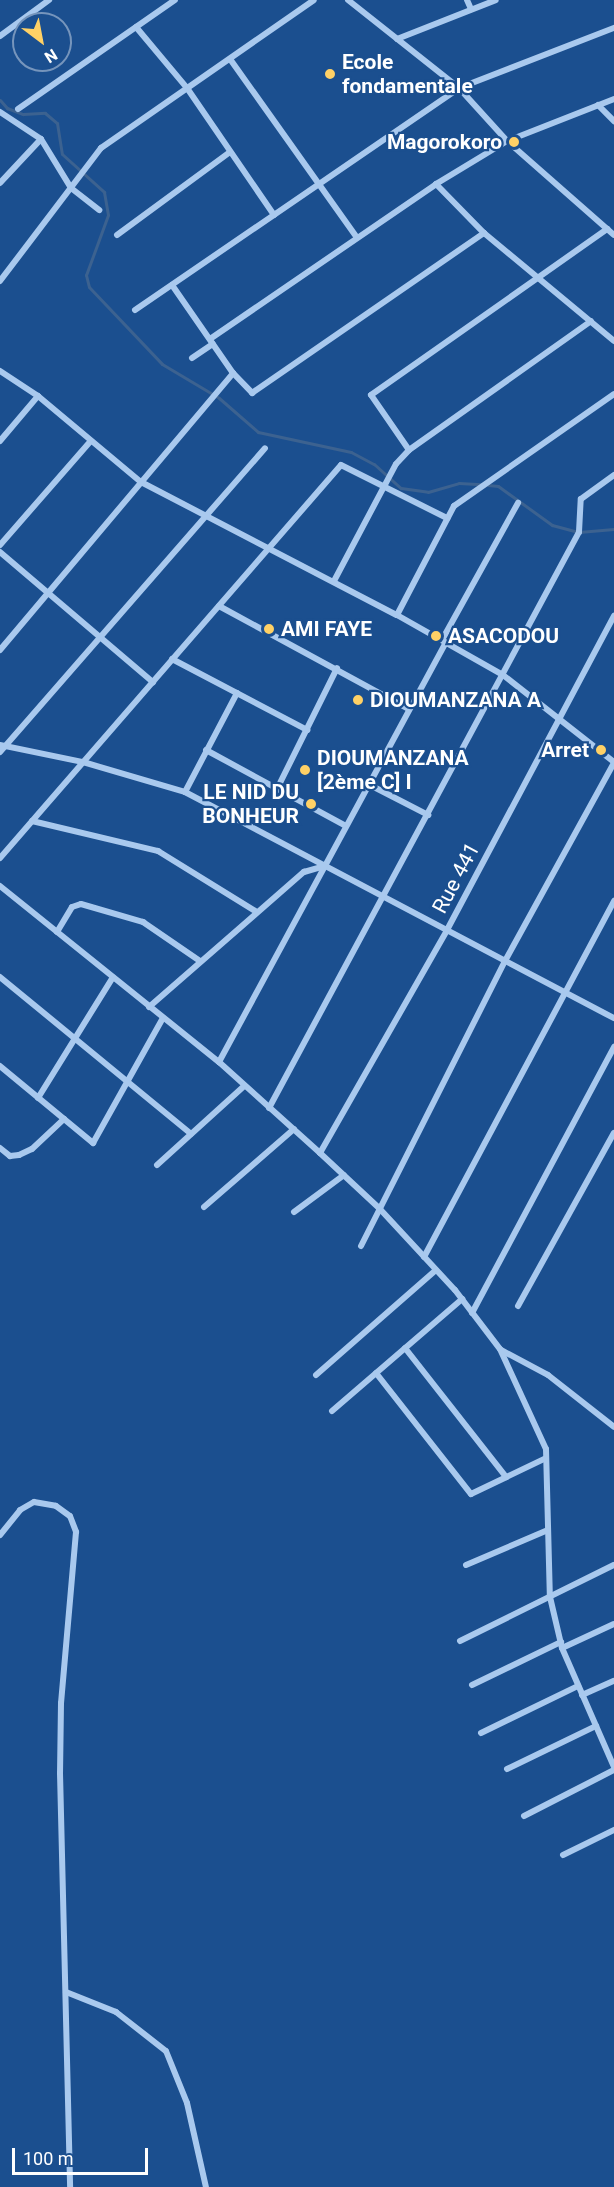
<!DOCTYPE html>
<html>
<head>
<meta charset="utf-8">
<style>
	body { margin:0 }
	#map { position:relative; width:614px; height:2187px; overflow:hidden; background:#1b4f8f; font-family:Roboto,sans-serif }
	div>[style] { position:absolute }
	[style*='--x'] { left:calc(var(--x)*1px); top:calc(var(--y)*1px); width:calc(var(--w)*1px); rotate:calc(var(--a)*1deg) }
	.stream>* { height:3px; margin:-1.5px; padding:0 1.5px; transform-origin:1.5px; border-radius:1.5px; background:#3c6290 }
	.minor>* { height:6px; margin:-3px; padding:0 3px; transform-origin:3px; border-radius:3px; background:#a9c9ee }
	.dots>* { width:16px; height:16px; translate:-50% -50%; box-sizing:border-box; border:3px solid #1b4f8f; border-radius:50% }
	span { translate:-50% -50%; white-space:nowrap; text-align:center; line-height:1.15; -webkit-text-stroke:4.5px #1b4f8f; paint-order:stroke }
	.poi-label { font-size:21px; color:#fff; font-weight:700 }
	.left { translate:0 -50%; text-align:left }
	.right { translate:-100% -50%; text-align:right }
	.street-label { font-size:21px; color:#fff }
	.north { position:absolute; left:12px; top:12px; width:60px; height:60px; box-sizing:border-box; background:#1b4f8f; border:2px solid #7695bc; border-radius:50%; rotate:148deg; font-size:16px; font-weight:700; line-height:24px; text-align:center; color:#fff }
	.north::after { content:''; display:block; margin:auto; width:21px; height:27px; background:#ffd166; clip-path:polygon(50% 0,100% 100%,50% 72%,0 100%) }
	.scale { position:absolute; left:12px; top:2148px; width:136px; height:27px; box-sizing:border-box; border:3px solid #fff; border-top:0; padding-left:8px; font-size:18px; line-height:21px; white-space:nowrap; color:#fff; -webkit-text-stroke:4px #1b4f8f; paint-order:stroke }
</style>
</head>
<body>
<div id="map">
	<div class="stream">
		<div style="--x:0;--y:100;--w:11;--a:49"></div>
		<div style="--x:7;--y:108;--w:17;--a:21"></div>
		<div style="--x:23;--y:114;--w:22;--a:-3"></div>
		<div style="--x:45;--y:113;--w:16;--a:40"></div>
		<div style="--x:57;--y:123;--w:31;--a:81"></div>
		<div style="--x:62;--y:154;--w:57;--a:42.1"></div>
		<div style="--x:104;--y:192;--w:23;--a:80"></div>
		<div style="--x:108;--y:215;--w:64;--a:110.1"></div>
		<div style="--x:86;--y:275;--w:12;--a:76"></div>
		<div style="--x:89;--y:287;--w:106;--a:46.5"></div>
		<div style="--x:162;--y:364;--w:66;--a:30.8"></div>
		<div style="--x:219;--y:398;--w:52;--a:41.1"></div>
		<div style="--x:258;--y:432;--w:95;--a:12.1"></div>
		<div style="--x:351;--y:452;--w:26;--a:28"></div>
		<div style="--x:374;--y:464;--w:36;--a:42"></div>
		<div style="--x:401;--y:488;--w:27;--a:8"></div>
		<div style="--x:428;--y:492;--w:32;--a:-16"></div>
		<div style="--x:459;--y:483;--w:22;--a:3"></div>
		<div style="--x:488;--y:485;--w:10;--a:6"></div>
		<div style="--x:498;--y:486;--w:67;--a:35.8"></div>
		<div style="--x:552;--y:525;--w:28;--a:15"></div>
		<div style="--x:579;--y:532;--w:35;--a:-5"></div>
	</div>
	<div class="minor">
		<div style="--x:348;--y:0;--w:142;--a:38.4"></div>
		<div style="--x:459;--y:88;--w:72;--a:47.8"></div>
		<div style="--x:507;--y:141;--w:142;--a:41.3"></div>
		<div style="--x:467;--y:0;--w:10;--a:66"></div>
		<div style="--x:136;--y:27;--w:80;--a:50.1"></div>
		<div style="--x:187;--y:88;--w:154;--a:55.6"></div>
		<div style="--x:0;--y:36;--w:61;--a:-36.3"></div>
		<div style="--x:397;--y:39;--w:106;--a:-21.5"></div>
		<div style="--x:230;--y:59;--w:219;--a:54.6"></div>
		<div style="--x:598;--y:105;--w:23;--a:45"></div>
		<div style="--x:18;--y:109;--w:191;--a:-34.8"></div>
		<div style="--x:0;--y:112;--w:49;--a:33.4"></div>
		<div style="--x:41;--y:139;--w:57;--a:58.5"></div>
		<div style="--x:71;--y:188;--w:36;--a:38"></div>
		<div style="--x:0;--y:183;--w:60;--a:-47"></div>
		<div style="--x:436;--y:184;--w:69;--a:45.6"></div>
		<div style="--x:484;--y:233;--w:169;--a:39.7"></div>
		<div style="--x:117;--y:235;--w:140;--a:-36.3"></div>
		<div style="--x:0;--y:281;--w:167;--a:-52.8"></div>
		<div style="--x:101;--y:148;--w:259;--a:-34.8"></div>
		<div style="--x:172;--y:285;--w:107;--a:55.3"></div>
		<div style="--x:233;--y:373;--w:28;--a:46"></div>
		<div style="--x:252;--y:393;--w:282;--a:-34.6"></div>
		<div style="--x:135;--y:310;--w:393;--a:-34.4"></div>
		<div style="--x:459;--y:88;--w:166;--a:-21.2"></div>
		<div style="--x:210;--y:339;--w:274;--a:-34.4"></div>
		<div style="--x:436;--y:184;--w:83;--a:-31.2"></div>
		<div style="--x:507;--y:141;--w:115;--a:-21.4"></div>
		<div style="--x:192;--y:358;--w:25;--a:-34"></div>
		<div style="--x:0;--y:371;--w:45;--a:33.3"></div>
		<div style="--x:38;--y:396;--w:134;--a:39.9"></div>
		<div style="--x:141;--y:482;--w:288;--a:27.5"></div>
		<div style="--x:397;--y:615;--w:122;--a:29.5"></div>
		<div style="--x:503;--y:675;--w:141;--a:38.1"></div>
		<div style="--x:0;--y:441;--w:59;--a:-49.8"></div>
		<div style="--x:409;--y:450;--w:67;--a:-124.6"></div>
		<div style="--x:371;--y:395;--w:289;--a:-35.1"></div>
		<div style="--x:0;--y:545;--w:137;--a:-48.9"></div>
		<div style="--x:0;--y:552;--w:201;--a:40.4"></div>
		<div style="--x:334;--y:581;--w:132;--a:-62.1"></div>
		<div style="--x:396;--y:464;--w:19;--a:-47"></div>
		<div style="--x:409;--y:450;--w:223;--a:-35.3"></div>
		<div style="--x:219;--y:606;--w:216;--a:28.5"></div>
		<div style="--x:397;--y:615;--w:123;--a:-62.4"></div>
		<div style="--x:454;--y:506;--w:195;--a:-35"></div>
		<div style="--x:442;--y:640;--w:157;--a:-61"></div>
		<div style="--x:0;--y:650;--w:362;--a:-49.9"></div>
		<div style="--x:172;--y:659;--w:153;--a:27.7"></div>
		<div style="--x:0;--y:745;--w:85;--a:11.6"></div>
		<div style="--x:83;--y:762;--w:106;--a:16.4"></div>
		<div style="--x:185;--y:792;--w:485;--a:27.8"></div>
		<div style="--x:206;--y:750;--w:159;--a:28.5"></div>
		<div style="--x:0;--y:752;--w:403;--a:-48.9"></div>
		<div style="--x:368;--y:784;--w:68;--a:27.3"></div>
		<div style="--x:277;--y:789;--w:135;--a:-63.6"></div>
		<div style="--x:185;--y:792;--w:112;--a:-62.3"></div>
		<div style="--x:32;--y:821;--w:130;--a:13.4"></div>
		<div style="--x:158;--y:851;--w:114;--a:31.7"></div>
		<div style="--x:0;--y:858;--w:520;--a:-49.05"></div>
		<div style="--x:341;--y:465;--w:119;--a:26.6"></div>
		<div style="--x:0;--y:886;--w:281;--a:38.8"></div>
		<div style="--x:219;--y:1062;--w:136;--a:42"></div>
		<div style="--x:320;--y:1153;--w:81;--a:43"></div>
		<div style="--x:379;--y:1208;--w:112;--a:47.2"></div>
		<div style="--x:455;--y:1290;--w:74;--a:52.7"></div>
		<div style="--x:500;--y:1349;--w:110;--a:65.3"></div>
		<div style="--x:546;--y:1449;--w:148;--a:88.5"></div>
		<div style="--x:550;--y:1597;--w:52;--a:76.8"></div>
		<div style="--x:562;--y:1648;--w:130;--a:66.4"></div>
		<div style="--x:57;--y:932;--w:29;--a:-59"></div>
		<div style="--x:72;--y:907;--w:9;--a:-18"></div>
		<div style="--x:81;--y:904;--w:65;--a:16.2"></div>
		<div style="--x:143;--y:922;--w:69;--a:34.4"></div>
		<div style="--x:0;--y:977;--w:247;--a:39.4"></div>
		<div style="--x:149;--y:1007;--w:206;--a:-41.1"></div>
		<div style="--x:304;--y:872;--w:22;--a:-16"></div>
		<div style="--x:219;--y:1062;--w:477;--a:-61.6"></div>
		<div style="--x:0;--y:1066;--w:121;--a:39.6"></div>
		<div style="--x:93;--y:1143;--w:143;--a:-60.8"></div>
		<div style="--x:38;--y:1098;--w:142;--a:-58.2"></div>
		<div style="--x:269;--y:1108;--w:654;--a:-61.71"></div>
		<div style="--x:579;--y:532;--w:33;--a:-87"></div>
		<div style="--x:581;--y:499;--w:41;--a:-36"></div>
		<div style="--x:0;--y:1148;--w:13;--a:39"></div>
		<div style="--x:10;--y:1156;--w:9;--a:-6"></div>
		<div style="--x:19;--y:1155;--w:14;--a:-25"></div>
		<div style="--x:32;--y:1149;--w:44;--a:-43.2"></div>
		<div style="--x:320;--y:1153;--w:257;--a:-60.3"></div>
		<div style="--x:447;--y:930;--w:356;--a:-62"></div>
		<div style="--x:157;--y:1165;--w:118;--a:-42.2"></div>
		<div style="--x:204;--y:1207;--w:119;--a:-40.9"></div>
		<div style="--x:294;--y:1212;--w:62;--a:-36.5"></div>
		<div style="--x:361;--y:1246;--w:319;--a:-63.2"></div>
		<div style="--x:505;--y:961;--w:226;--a:-61.2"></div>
		<div style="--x:424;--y:1257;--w:404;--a:-61.9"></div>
		<div style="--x:518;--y:1306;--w:198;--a:-61"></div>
		<div style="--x:472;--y:1313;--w:302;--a:-61.9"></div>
		<div style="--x:405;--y:1348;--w:164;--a:51.9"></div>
		<div style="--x:501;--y:1350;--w:53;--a:28"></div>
		<div style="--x:548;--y:1375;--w:84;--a:38.2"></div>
		<div style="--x:376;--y:1373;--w:154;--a:51.9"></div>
		<div style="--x:471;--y:1494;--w:83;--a:-25.6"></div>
		<div style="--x:316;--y:1375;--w:159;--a:-41.2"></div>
		<div style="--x:332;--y:1411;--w:172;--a:-40.7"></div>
		<div style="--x:0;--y:1535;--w:32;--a:-51"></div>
		<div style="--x:20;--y:1510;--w:16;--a:-30"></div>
		<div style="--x:34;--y:1502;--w:22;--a:10"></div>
		<div style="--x:56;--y:1506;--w:17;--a:36"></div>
		<div style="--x:70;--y:1516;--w:17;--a:69"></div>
		<div style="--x:76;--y:1532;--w:172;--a:95"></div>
		<div style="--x:61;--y:1703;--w:70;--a:90.8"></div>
		<div style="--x:60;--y:1773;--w:414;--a:88.6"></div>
		<div style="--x:466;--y:1565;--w:89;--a:-23.1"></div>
		<div style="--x:460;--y:1641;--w:172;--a:-26.3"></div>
		<div style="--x:562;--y:1648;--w:57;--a:-24.8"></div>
		<div style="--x:472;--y:1685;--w:99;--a:-25.8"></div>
		<div style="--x:582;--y:1695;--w:35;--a:-24"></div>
		<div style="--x:481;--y:1733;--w:108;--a:-25.9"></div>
		<div style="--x:507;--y:1769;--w:99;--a:-25.8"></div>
		<div style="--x:524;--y:1816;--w:101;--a:-27.1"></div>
		<div style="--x:563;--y:1855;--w:57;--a:-26.1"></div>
		<div style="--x:66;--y:1992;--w:54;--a:21.8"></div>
		<div style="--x:116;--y:2012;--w:63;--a:38"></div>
		<div style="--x:166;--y:2051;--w:56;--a:68"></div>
		<div style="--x:187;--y:2103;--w:86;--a:77.3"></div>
	</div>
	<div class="dots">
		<div style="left:330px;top:74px;background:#ffd166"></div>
		<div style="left:514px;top:142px;background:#ffd166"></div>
		<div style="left:269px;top:629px;background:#ffd166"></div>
		<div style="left:436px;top:636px;background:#ffd166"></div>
		<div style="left:358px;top:700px;background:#ffd166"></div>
		<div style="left:601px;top:750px;background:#ffd166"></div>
		<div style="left:305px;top:770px;background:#ffd166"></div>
		<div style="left:311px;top:804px;background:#ffd166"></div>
	</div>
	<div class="poi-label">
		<span class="left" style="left:342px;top:74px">Ecole<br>fondamentale</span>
		<span class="right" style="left:502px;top:142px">Magorokoro</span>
		<span class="left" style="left:281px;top:629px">AMI FAYE</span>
		<span class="left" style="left:448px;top:636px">ASACODOU</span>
		<span class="left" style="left:370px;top:700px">DIOUMANZANA A</span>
		<span class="right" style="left:589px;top:750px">Arret</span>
		<span class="left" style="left:317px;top:770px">DIOUMANZANA<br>[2ème C] I</span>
		<span class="right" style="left:299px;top:804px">LE NID DU<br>BONHEUR</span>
	</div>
	<div class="street-label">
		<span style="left:456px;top:878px;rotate:-62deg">Rue 441</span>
	</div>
	<div class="north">N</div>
	<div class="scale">100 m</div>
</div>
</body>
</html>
